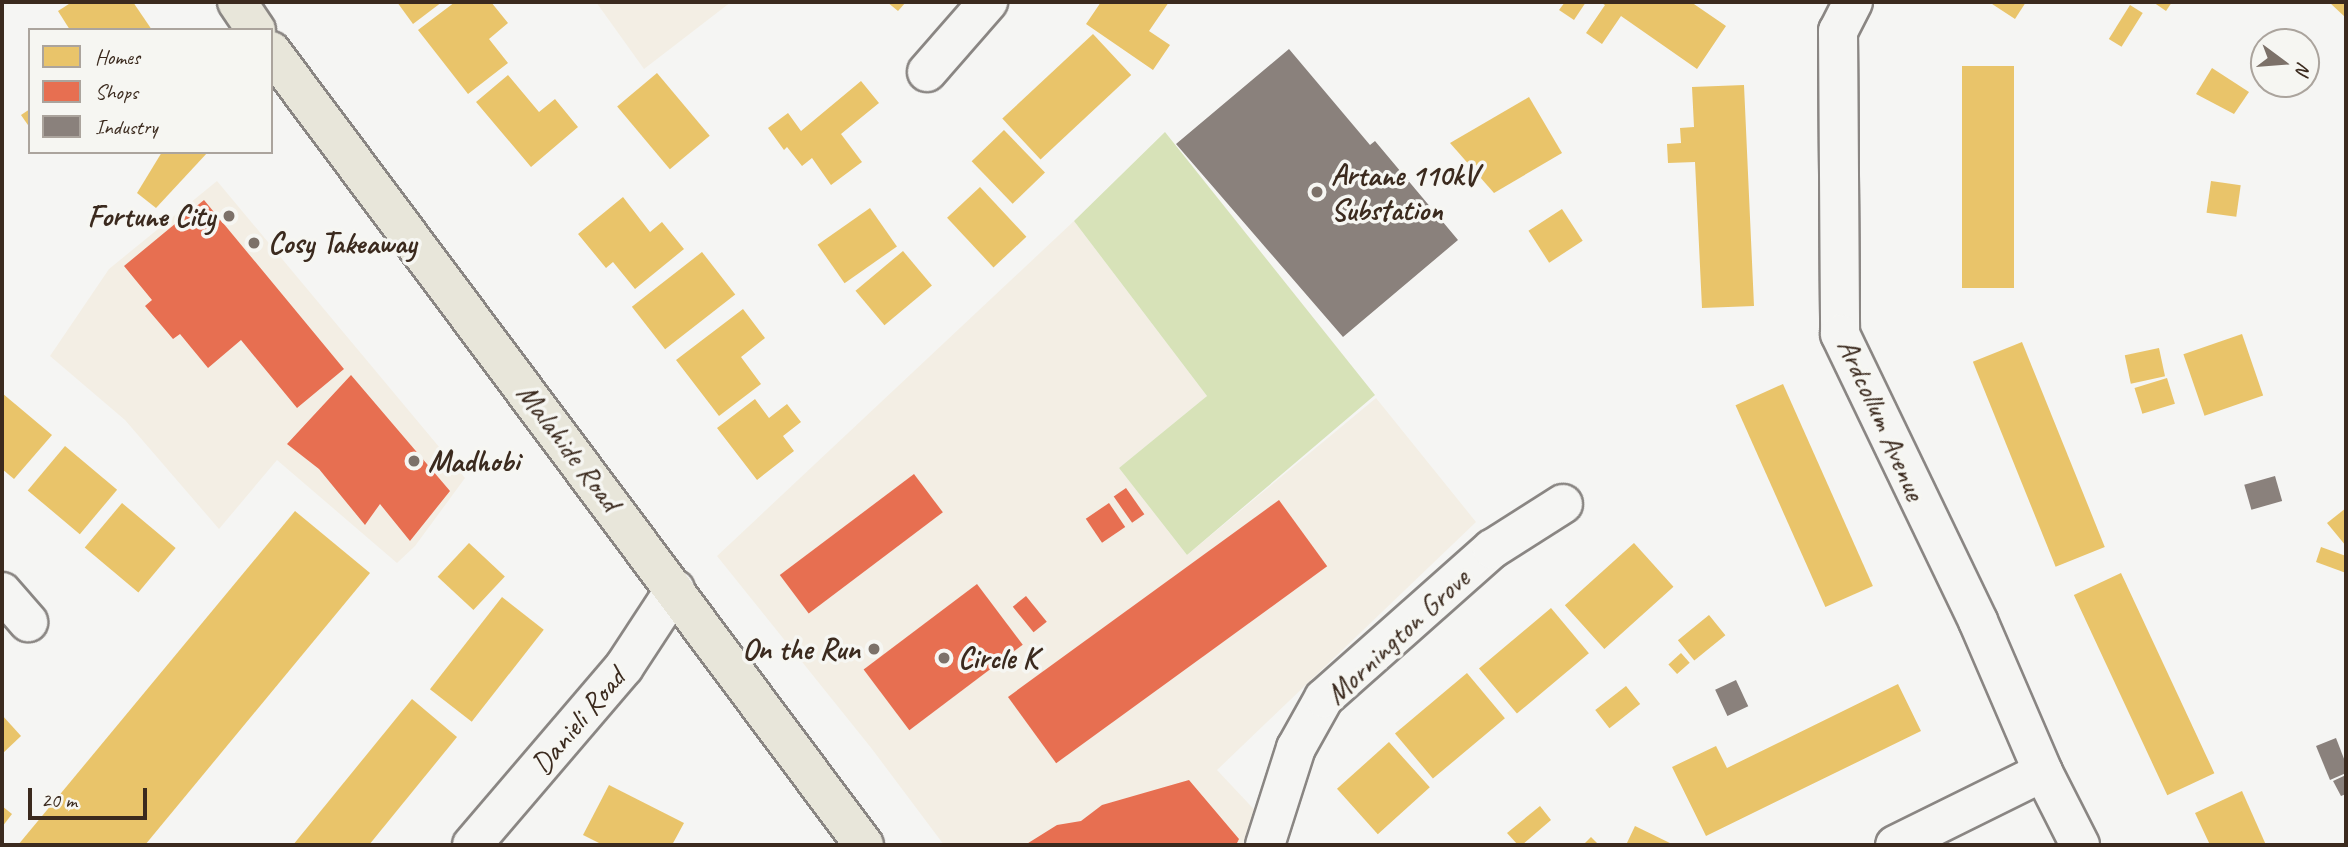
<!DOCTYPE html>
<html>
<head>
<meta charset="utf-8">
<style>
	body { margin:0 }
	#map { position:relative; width:2348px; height:847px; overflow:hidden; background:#f5f5f3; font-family:Caveat,sans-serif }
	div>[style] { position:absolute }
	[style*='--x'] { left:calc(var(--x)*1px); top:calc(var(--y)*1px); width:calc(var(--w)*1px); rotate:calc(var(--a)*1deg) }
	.built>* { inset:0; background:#f3eee4 }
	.green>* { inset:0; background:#d7e2b8 }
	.homes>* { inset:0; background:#e9c46a; transform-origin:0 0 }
	.shops>* { inset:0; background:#e76f51; transform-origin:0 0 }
	.industry>* { inset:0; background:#8a817c; transform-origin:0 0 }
	.roads { filter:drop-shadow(2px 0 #8a8683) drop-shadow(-2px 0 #8a8683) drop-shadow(0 2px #8a8683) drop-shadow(0 -2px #8a8683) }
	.minor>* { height:38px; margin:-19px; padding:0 19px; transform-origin:19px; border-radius:19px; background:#f5f5f3 }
	.major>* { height:38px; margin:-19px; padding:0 19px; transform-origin:19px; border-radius:19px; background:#e8e6da }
	.dots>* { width:19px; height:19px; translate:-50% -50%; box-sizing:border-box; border:4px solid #f6f6f2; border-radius:50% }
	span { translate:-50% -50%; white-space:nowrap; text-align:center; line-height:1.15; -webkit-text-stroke:7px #f6f6f2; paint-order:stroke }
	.poi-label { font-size:30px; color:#3b2a1e; font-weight:700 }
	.left { translate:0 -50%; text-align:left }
	.right { translate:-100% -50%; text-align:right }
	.street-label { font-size:30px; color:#3b2a1e }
	.frame { position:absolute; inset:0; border:4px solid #3b2a1e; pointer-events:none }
	.legend { position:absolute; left:28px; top:28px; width:245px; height:126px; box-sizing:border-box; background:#f6f6f2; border:2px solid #aba49d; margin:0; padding:9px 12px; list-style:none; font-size:21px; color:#3b2a1e }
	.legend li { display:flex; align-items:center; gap:14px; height:35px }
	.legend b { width:35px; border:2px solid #aba49d }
	.north { position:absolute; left:2250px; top:28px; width:70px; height:70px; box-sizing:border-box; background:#f6f6f2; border:2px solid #aba49d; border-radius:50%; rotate:106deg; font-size:19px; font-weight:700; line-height:28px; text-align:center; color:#3b2a1e }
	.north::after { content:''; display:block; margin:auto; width:24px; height:32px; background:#7c7169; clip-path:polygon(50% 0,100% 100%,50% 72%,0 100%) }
	.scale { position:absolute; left:28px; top:788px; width:119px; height:32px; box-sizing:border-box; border:4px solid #3b2a1e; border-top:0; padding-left:9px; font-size:21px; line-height:24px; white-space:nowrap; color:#3b2a1e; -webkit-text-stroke:5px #f6f6f2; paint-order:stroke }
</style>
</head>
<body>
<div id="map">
	<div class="built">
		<div style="clip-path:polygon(596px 2px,731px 2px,644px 69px)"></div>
		<div style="clip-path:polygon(217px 181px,465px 478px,415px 546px,397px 563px,277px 460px,219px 529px,125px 420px,50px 356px,109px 269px)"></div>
		<div style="clip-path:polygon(1074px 221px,1207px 396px,1119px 468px,1187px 555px,1376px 398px,1476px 522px,1217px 770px,1282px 839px,1280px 845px,944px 845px,872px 749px,717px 556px)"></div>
	</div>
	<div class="green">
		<div style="clip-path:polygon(1165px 132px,1375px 395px,1187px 555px,1119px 468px,1207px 396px,1074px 221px)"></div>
	</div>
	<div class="homes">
		<div style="clip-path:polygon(72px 2px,133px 2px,152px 30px,70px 30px,58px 11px)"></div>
		<div style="clip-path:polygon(397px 2px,442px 2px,413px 24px)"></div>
		<div style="clip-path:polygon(455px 2px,491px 2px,508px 23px,489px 39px,508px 63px,468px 94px,418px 30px)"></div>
		<div style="clip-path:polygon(887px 2px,906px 2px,898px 11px)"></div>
		<div style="clip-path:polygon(1101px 2px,1169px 2px,1149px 31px,1170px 45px,1153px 70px,1086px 24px)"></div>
		<div style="clip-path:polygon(1565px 2px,1586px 2px,1574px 20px,1559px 10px)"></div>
		<div style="clip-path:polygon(1600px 2px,1691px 2px,1726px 26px,1697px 69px,1621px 16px,1602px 44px,1586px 33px,1605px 5px)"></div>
		<div style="clip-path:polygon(1989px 2px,2026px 2px,2015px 19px)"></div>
		<div style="clip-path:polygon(2153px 2px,2172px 2px,2166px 11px)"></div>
		<div style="clip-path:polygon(2329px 2px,2346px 2px,2346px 18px)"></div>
		<div style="left:2130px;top:5px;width:15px;height:40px;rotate:32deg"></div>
		<div style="left:1093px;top:34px;width:56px;height:124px;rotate:47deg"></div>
		<div style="left:1962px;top:66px;width:52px;height:222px"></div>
		<div style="clip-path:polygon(2212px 68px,2249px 92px,2234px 114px,2196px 94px)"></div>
		<div style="left:657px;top:73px;width:82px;height:52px;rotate:50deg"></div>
		<div style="clip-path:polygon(508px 75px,539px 112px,555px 99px,578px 127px,531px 167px,476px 102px)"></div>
		<div style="clip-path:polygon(861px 81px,879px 103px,841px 134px,862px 162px,831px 185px,812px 158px,802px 166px,787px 147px,784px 150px,768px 128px,788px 113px,801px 131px)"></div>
		<div style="clip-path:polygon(1744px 85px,1754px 306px,1702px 308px,1695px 162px,1668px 163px,1667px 144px,1681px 143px,1680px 128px,1694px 127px,1692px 87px)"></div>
		<div style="clip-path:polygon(1529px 97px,1562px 153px,1494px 193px,1450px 143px)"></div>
		<div style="clip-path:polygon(30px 109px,30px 128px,21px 115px)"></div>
		<div style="left:1004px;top:130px;width:59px;height:45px;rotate:46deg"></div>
		<div style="clip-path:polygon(162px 152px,208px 152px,156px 208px,137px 193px)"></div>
		<div style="left:2211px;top:181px;width:30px;height:32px;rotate:8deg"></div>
		<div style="left:980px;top:187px;width:68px;height:45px;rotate:47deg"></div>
		<div style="clip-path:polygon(623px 197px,650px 232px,662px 222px,684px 249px,635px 289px,613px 262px,606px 268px,578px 234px)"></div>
		<div style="left:870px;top:208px;width:47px;height:64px;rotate:55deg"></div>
		<div style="left:1562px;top:209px;width:38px;height:40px;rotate:57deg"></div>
		<div style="left:903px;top:251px;width:45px;height:62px;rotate:50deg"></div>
		<div style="left:702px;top:252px;width:54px;height:89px;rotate:52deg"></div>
		<div style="clip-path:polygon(743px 309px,765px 338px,741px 357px,761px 384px,719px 416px,676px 360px)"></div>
		<div style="left:2242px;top:334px;width:65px;height:62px;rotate:71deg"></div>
		<div style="left:2022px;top:342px;width:221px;height:53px;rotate:68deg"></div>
		<div style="left:2159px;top:348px;width:29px;height:35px;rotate:78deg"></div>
		<div style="left:2167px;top:378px;width:27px;height:34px;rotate:73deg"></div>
		<div style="left:1783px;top:384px;width:221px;height:52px;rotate:66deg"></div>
		<div style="clip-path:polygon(2px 393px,52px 435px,14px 479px,2px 469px)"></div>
		<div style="clip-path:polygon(755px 399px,769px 418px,787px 404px,801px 422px,783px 436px,794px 451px,757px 480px,717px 428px)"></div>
		<div style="left:65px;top:446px;width:68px;height:58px;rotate:40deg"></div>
		<div style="left:122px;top:503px;width:70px;height:58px;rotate:40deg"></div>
		<div style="clip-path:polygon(2346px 508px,2346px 546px,2327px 523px)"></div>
		<div style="clip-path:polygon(295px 511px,370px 573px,145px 845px,18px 845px)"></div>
		<div style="left:469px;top:543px;width:49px;height:46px;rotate:43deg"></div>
		<div style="left:1634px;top:543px;width:59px;height:93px;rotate:48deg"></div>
		<div style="clip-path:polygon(2321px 547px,2346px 556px,2346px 573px,2316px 562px)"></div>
		<div style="left:2121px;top:573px;width:221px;height:52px;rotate:65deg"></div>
		<div style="left:502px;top:597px;width:53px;height:117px;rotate:38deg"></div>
		<div style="left:1551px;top:608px;width:59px;height:94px;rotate:50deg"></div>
		<div style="left:1709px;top:615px;width:26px;height:40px;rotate:51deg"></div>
		<div style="left:1681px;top:653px;width:13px;height:17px;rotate:48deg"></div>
		<div style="left:1467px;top:673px;width:59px;height:94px;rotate:50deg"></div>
		<div style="clip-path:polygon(1898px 684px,1921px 731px,1706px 836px,1672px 767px,1716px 746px,1727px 768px)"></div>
		<div style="left:1626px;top:686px;width:23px;height:39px;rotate:52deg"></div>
		<div style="clip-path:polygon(412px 699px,457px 737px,369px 845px,293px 845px)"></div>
		<div style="clip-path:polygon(2px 715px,21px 736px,2px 754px)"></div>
		<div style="left:1389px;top:742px;width:61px;height:70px;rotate:48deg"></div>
		<div style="clip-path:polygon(609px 785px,684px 823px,672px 845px,603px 845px,583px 835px)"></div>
		<div style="clip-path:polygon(2242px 791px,2266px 845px,2210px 845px,2195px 813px)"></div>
		<div style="clip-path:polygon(2px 806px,12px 814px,2px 827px)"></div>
		<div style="clip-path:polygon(1540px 806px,1551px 820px,1522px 845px,1518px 845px,1507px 833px)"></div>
		<div style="clip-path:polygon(1635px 826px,1674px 845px,1626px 845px)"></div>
		<div style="clip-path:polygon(1591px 837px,1599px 845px,1583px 845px)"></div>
	</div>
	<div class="shops">
		<div style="clip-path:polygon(204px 200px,344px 369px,297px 408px,241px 340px,208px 368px,180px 334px,173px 339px,145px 306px,152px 300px,124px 266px)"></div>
		<div style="clip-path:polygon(351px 375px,450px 491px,410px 541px,380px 504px,365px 525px,319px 469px,287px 444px)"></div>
		<div style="left:914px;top:474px;width:48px;height:168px;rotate:53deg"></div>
		<div style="left:1126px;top:488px;width:32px;height:15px;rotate:55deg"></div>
		<div style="left:1279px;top:500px;width:82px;height:335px;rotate:54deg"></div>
		<div style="left:1109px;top:503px;width:29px;height:28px;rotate:56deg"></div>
		<div style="left:977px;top:584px;width:76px;height:142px;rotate:53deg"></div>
		<div style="left:1026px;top:596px;width:33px;height:17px;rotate:51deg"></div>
		<div style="clip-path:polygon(1189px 780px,1239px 839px,1236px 845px,1025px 845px,1057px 825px,1081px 821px,1102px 805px)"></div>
	</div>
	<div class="industry">
		<div style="clip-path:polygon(1289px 49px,1370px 145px,1375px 141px,1458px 240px,1343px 337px,1176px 144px)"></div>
		<div style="left:2275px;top:476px;width:26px;height:32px;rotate:74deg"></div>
		<div style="left:1736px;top:680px;width:29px;height:23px;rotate:65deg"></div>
		<div style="clip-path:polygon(2336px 738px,2346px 764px,2346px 773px,2330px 780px,2316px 746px)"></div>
		<div style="clip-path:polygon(2346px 775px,2346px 794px,2341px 796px,2333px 781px)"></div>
	</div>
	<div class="roads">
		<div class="minor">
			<div style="--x:1853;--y:2;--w:33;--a:117"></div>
			<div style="--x:1838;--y:31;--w:303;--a:89.6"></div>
			<div style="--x:1840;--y:334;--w:318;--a:64.3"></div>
			<div style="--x:1978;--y:621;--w:164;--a:66.7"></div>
			<div style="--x:2043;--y:772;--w:165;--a:153.7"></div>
			<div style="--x:927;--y:72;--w:93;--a:-48.9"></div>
			<div style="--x:2;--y:592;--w:40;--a:49"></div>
			<div style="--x:2043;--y:772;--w:82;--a:63.1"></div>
			<div style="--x:472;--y:845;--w:234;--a:-49.5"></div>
			<div style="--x:624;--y:667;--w:93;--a:-56.8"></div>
			<div style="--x:1265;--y:845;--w:102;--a:-72.3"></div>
			<div style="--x:1296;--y:748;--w:57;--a:-60.8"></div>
			<div style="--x:1324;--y:698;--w:225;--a:-41.6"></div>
			<div style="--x:1492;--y:549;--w:84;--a:-32.4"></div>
		</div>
		<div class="major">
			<div style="--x:237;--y:2;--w:34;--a:56"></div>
			<div style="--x:271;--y:51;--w:991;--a:53.25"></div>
		</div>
	</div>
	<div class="dots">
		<div style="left:1317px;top:192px;background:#7c7169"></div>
		<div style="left:229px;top:216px;background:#7c7169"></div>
		<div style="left:254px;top:243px;background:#7c7169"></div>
		<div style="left:414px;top:461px;background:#7c7169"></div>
		<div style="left:874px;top:649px;background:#7c7169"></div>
		<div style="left:944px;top:658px;background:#7c7169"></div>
	</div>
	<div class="poi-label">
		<span class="left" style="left:1331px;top:192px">Artane 110kV<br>Substation</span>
		<span class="right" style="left:215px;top:216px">Fortune City</span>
		<span class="left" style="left:268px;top:243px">Cosy Takeaway</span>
		<span class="left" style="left:428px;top:461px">Madhobi</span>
		<span class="right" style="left:860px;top:649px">On the Run</span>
		<span class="left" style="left:958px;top:658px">Circle K</span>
	</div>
	<div class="street-label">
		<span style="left:1882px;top:419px;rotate:66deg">Ardcollum Avenue</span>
		<span style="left:569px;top:447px;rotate:53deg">Malahide Road</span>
		<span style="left:1397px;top:636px;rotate:-43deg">Mornington Grove</span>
		<span style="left:578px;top:721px;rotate:-50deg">Danieli Road</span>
	</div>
	<div class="frame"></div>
	<ul class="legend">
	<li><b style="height:19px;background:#e9c46a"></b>Homes</li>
	<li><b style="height:19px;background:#e76f51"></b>Shops</li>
	<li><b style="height:19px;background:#8a817c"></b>Industry</li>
	</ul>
	<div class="north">N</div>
	<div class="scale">20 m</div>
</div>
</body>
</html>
